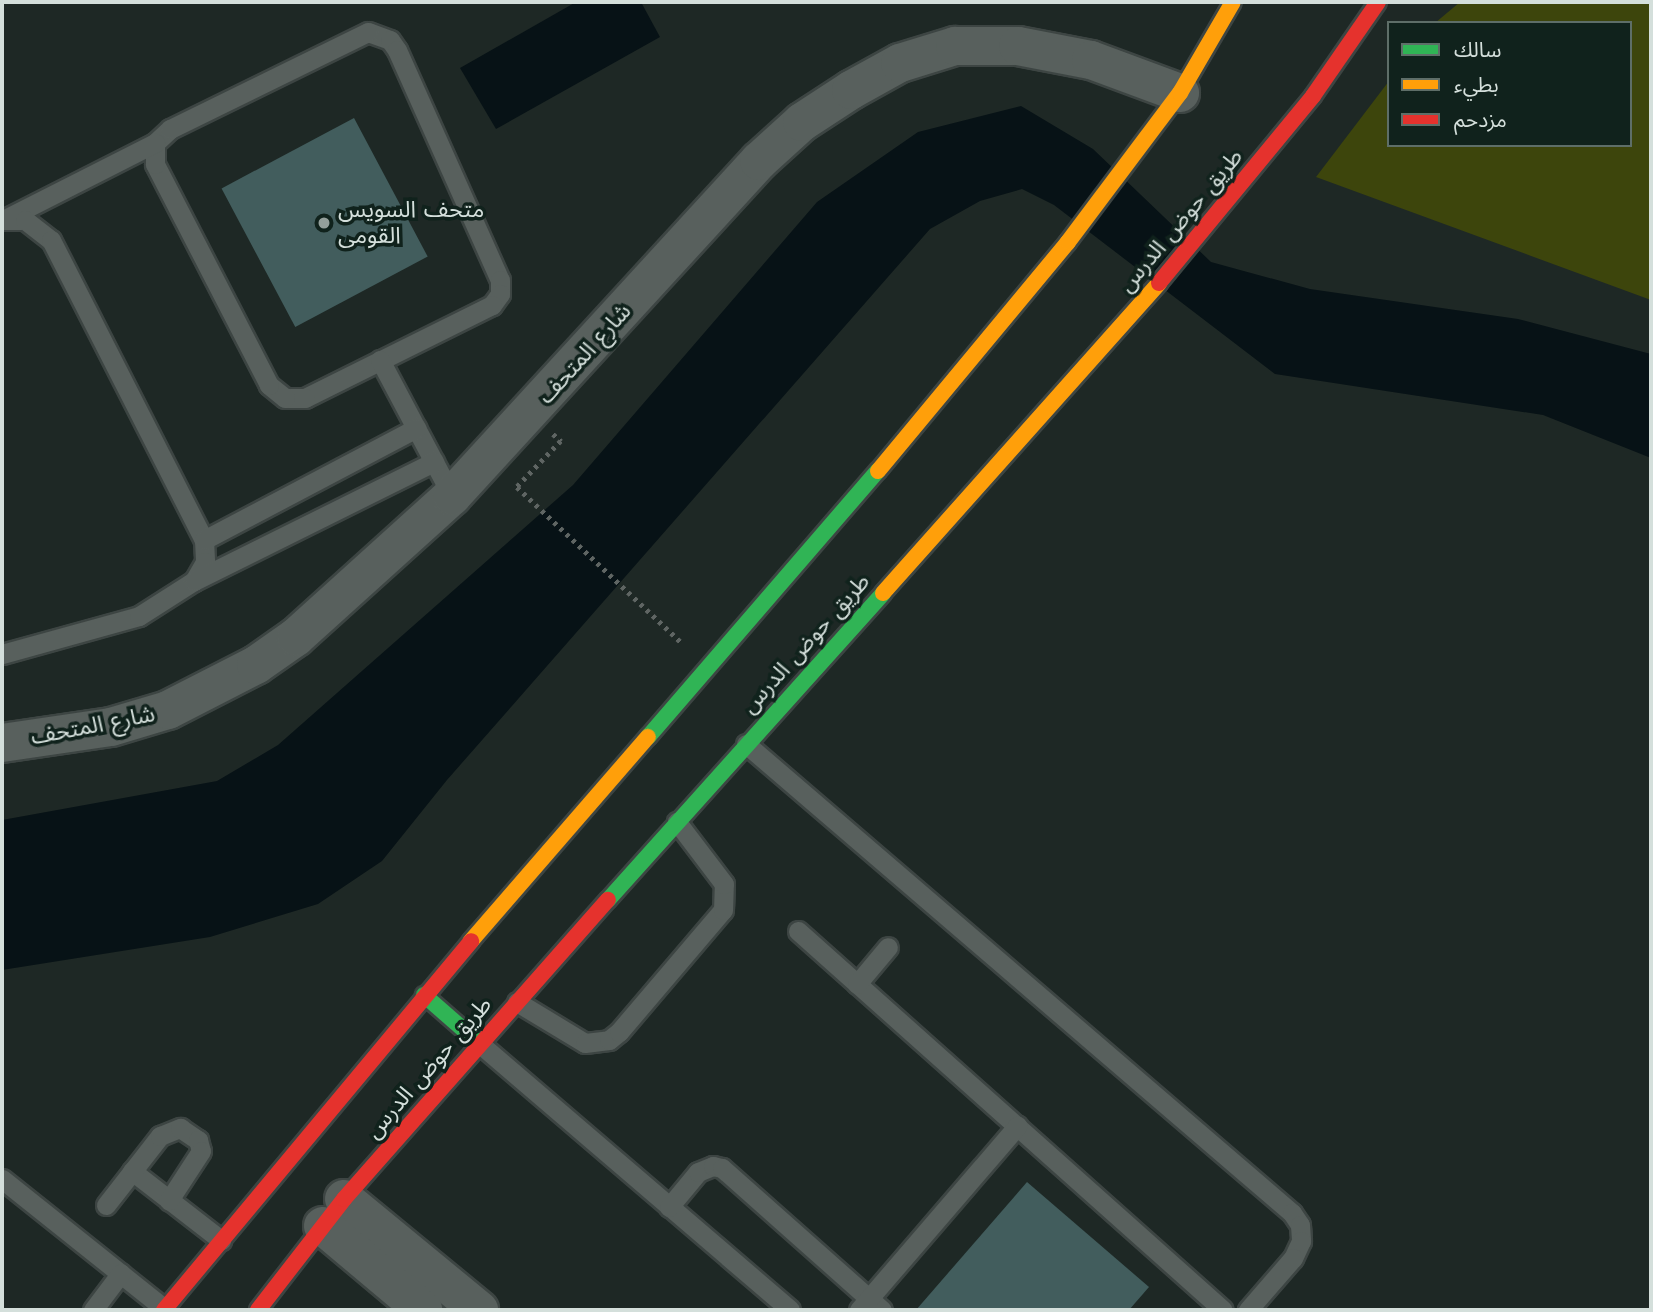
<!DOCTYPE html>
<html>
<head>
<meta charset="utf-8">
<style>
	body { margin:0 }
	#map { position:relative; width:1653px; height:1312px; overflow:hidden; background:#1e2825; font-family:"Work Sans","Noto Sans Arabic",sans-serif }
	div>[style] { position:absolute }
	[style*='--x'] { left:calc(var(--x)*1px); top:calc(var(--y)*1px); width:calc(var(--w)*1px); rotate:calc(var(--a)*1deg) }
	.green>* { inset:0; background:#3d450c }
	.water>* { inset:0; background:#071216 }
	.building>* { inset:0; background:#425d5d; transform-origin:0 0 }
	.path>* { height:4.5px; margin-top:-2.25px; transform-origin:0; background:repeating-linear-gradient(90deg,#5f6563 0 3.5px,transparent 0 8.5px) }
	.roads { filter:drop-shadow(2px 0 #3d4543) drop-shadow(-2px 0 #3d4543) drop-shadow(0 2px #3d4543) drop-shadow(0 -2px #3d4543) }
	.lane>* { height:19px; margin:-9.5px; padding:0 9.5px; transform-origin:9.5px; border-radius:9.5px; background:#58605d }
	.street>* { height:38px; margin:-19px; padding:0 19px; transform-origin:19px; border-radius:19px; background:#58605d }
	.fast>* { height:16px; margin:-8px; padding:0 8px; transform-origin:8px; border-radius:8px; background:#30b455 }
	.slow>* { height:16px; margin:-8px; padding:0 8px; transform-origin:8px; border-radius:8px; background:#ff9f0a }
	.jam>* { height:16px; margin:-8px; padding:0 8px; transform-origin:8px; border-radius:8px; background:#e5322d }
	.dots>* { width:19px; height:19px; translate:-50% -50%; box-sizing:border-box; border:4px solid #10221c; border-radius:50% }
	span { translate:-50% -50%; white-space:nowrap; text-align:center; line-height:1.15; -webkit-text-stroke:7px #10221c; paint-order:stroke }
	.poi-label { font-size:23px; color:#d4dfdb }
	.left { translate:0 -50%; text-align:left }
	.street-label { font-size:23px; color:#d4dfdb }
	.frame { position:absolute; inset:0; border:4px solid #d4dfdb; pointer-events:none }
	.legend { position:absolute; left:1387px; top:21px; width:245px; height:126px; box-sizing:border-box; background:#10221c; border:2px solid #5e6e68; margin:0; padding:9px 12px; list-style:none; font-size:21px; color:#d4dfdb }
	.legend li { display:flex; align-items:center; gap:14px; height:35px }
	.legend b { width:35px; border:2px solid #5e6e68 }
</style>
</head>
<body>
<div id="map">
	<div class="green">
		<div style="clip-path:polygon(1460px 2px,1651px 2px,1651px 300px,1316px 177px,1389px 81px,1389px 145px,1630px 145px,1630px 23px,1435px 23px)"></div>
	</div>
	<div class="water">
		<div style="clip-path:polygon(576px 2px,641px 2px,660px 37px,496px 129px,460px 68px)"></div>
		<div style="clip-path:polygon(1021px 106px,1093px 149px,1211px 262px,1310px 289px,1518px 319px,1651px 354px,1651px 458px,1543px 415px,1275px 374px,1054px 205px,1022px 189px,980px 201px,930px 229px,447px 780px,382px 861px,318px 904px,210px 937px,2px 970px,2px 820px,217px 781px,278px 745px,573px 485px,817px 202px,918px 132px)"></div>
	</div>
	<div class="building">
		<div style="left:354px;top:118px;width:157px;height:150px;rotate:62deg"></div>
		<div style="clip-path:polygon(1027px 1182px,1149px 1287px,1129px 1310px,916px 1310px)"></div>
	</div>
	<div class="path">
		<div style="--x:553;--y:434;--w:11;--a:41"></div>
		<div style="--x:561;--y:441;--w:64;--a:133.7"></div>
		<div style="--x:517;--y:487;--w:228;--a:43.4"></div>
	</div>
	<div class="roads">
		<div class="lane">
			<div style="--x:368;--y:32;--w:23;--a:20"></div>
			<div style="--x:390;--y:40;--w:12;--a:55"></div>
			<div style="--x:397;--y:50;--w:252;--a:65.9"></div>
			<div style="--x:500;--y:280;--w:14;--a:90"></div>
			<div style="--x:500;--y:294;--w:14;--a:126"></div>
			<div style="--x:492;--y:305;--w:209;--a:153.6"></div>
			<div style="--x:305;--y:398;--w:20;--a:180"></div>
			<div style="--x:285;--y:398;--w:21;--a:-141"></div>
			<div style="--x:269;--y:385;--w:249;--a:-117.3"></div>
			<div style="--x:155;--y:164;--w:21;--a:-90"></div>
			<div style="--x:155;--y:143;--w:21;--a:-43"></div>
			<div style="--x:170;--y:129;--w:220;--a:-26.1"></div>
			<div style="--x:7;--y:218;--w:166;--a:-26.9"></div>
			<div style="--x:2;--y:220;--w:23;--a:0"></div>
			<div style="--x:25;--y:220;--w:33;--a:38"></div>
			<div style="--x:51;--y:240;--w:337;--a:63"></div>
			<div style="--x:204;--y:540;--w:22;--a:87"></div>
			<div style="--x:205;--y:562;--w:22;--a:120"></div>
			<div style="--x:380;--y:360;--w:154;--a:62.1"></div>
			<div style="--x:204;--y:540;--w:240;--a:-27.8"></div>
			<div style="--x:2;--y:654;--w:142;--a:-15.5"></div>
			<div style="--x:139;--y:616;--w:65;--a:-32.5"></div>
			<div style="--x:194;--y:581;--w:268;--a:-26.4"></div>
			<div style="--x:746;--y:744;--w:720;--a:40.66"></div>
			<div style="--x:1292;--y:1213;--w:14;--a:56"></div>
			<div style="--x:1300;--y:1225;--w:16;--a:86"></div>
			<div style="--x:1301;--y:1241;--w:19;--a:115"></div>
			<div style="--x:1293;--y:1258;--w:69;--a:130.9"></div>
			<div style="--x:798;--y:931;--w:569;--a:41.73"></div>
			<div style="--x:857;--y:984;--w:48;--a:-50"></div>
			<div style="--x:517;--y:1002;--w:79;--a:31.1"></div>
			<div style="--x:585;--y:1043;--w:24;--a:-7"></div>
			<div style="--x:609;--y:1040;--w:13;--a:-39"></div>
			<div style="--x:619;--y:1032;--w:160;--a:-49.6"></div>
			<div style="--x:723;--y:910;--w:26;--a:-88"></div>
			<div style="--x:724;--y:884;--w:78;--a:-127.2"></div>
			<div style="--x:480;--y:1044;--w:408;--a:40.6"></div>
			<div style="--x:132;--y:1171;--w:113;--a:37.8"></div>
			<div style="--x:2;--y:1179;--w:208;--a:38.6"></div>
			<div style="--x:106;--y:1205;--w:88;--a:-52"></div>
			<div style="--x:160;--y:1136;--w:22;--a:-22"></div>
			<div style="--x:180;--y:1128;--w:22;--a:34"></div>
			<div style="--x:198;--y:1140;--w:11;--a:75"></div>
			<div style="--x:201;--y:1151;--w:59;--a:123.1"></div>
			<div style="--x:669;--y:1207;--w:45;--a:-50.4"></div>
			<div style="--x:698;--y:1172;--w:16;--a:-22"></div>
			<div style="--x:713;--y:1166;--w:9;--a:13"></div>
			<div style="--x:722;--y:1168;--w:214;--a:41.6"></div>
			<div style="--x:93;--y:1310;--w:46;--a:-52.9"></div>
			<div style="--x:859;--y:1310;--w:243;--a:-49.3"></div>
		</div>
		<div class="street">
			<div style="--x:2;--y:743;--w:110;--a:-8.4"></div>
			<div style="--x:111;--y:727;--w:59;--a:-16.6"></div>
			<div style="--x:168;--y:710;--w:99;--a:-27.1"></div>
			<div style="--x:256;--y:665;--w:49;--a:-35"></div>
			<div style="--x:296;--y:637;--w:210;--a:-42.1"></div>
			<div style="--x:452;--y:496;--w:454;--a:-47.5"></div>
			<div style="--x:759;--y:161;--w:58;--a:-42.2"></div>
			<div style="--x:802;--y:122;--w:59;--a:-33.1"></div>
			<div style="--x:851;--y:90;--w:56;--a:-28.9"></div>
			<div style="--x:900;--y:63;--w:58;--a:-17.2"></div>
			<div style="--x:955;--y:46;--w:63;--a:0"></div>
			<div style="--x:1018;--y:46;--w:74;--a:10.9"></div>
			<div style="--x:1091;--y:60;--w:95;--a:20.3"></div>
			<div style="--x:344;--y:1199;--w:175;--a:39.4"></div>
			<div style="--x:323;--y:1226;--w:131;--a:40"></div>
		</div>
		<div class="fast">
			<div style="--x:648;--y:737;--w:352;--a:-49.2"></div>
			<div style="--x:608;--y:900;--w:412;--a:-48.1"></div>
			<div style="--x:424;--y:995;--w:74;--a:41.2"></div>
		</div>
		<div class="slow">
			<div style="--x:878;--y:471;--w:298;--a:-50.3"></div>
			<div style="--x:1068;--y:242;--w:186;--a:-53.1"></div>
			<div style="--x:1180;--y:93;--w:105;--a:-59.8"></div>
			<div style="--x:883;--y:593;--w:415;--a:-48.3"></div>
			<div style="--x:471;--y:941;--w:270;--a:-49.1"></div>
		</div>
		<div class="jam">
			<div style="--x:1159;--y:283;--w:242;--a:-50.5"></div>
			<div style="--x:1313;--y:96;--w:114;--a:-55.3"></div>
			<div style="--x:164;--y:1310;--w:480;--a:-50.2"></div>
			<div style="--x:258;--y:1310;--w:140;--a:-52.2"></div>
			<div style="--x:344;--y:1199;--w:399;--a:-48.6"></div>
		</div>
	</div>
	<div class="dots">
		<div style="left:324px;top:223px;background:#949f9b"></div>
	</div>
	<div class="poi-label">
		<span class="left" style="left:338px;top:223px">متحف السويس<br>القومى</span>
	</div>
	<div class="street-label">
		<span style="left:1181px;top:221px;rotate:-50deg">طريق حوض الدرس</span>
		<span style="left:585px;top:354px;rotate:-48deg">شارع المتحف</span>
		<span style="left:806px;top:644px;rotate:-48deg">طريق حوض الدرس</span>
		<span style="left:93px;top:726px;rotate:-11deg">شارع المتحف</span>
		<span style="left:429px;top:1068px;rotate:-49deg">طريق حوض الدرس</span>
	</div>
	<div class="frame"></div>
	<ul class="legend">
	<li><b style="height:9px;background:#30b455"></b>سالك</li>
	<li><b style="height:9px;background:#ff9f0a"></b>بطيء</li>
	<li><b style="height:9px;background:#e5322d"></b>مزدحم</li>
	</ul>
</div>
</body>
</html>
